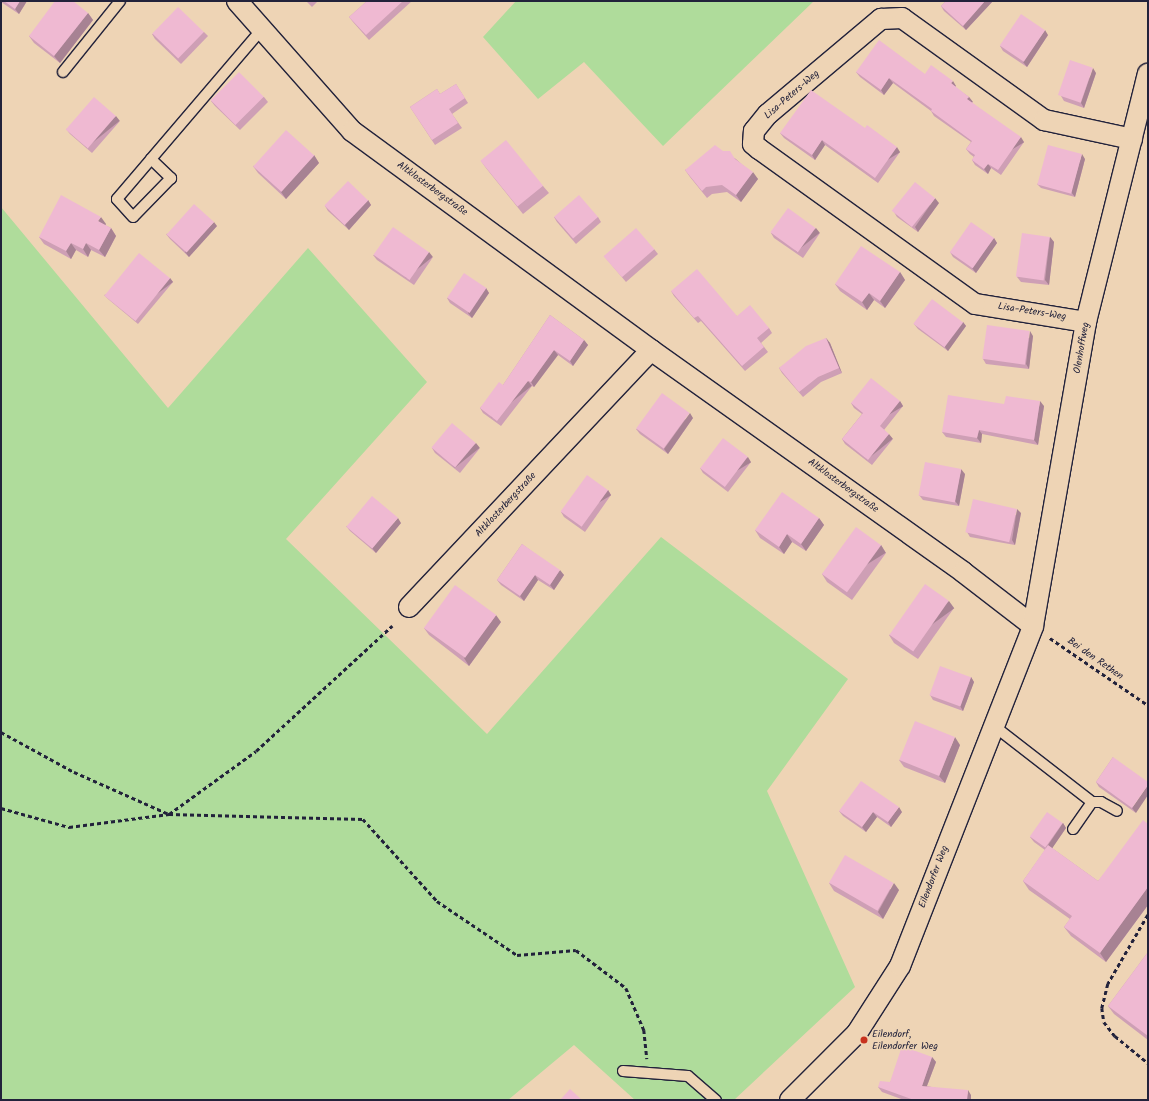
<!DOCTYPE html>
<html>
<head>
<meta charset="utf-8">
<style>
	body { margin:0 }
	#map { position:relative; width:1149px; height:1101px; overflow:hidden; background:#eed4b5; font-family:Kalam,sans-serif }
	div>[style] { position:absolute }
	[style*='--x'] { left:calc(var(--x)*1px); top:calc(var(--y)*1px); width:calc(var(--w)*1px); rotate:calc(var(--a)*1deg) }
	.green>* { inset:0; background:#afdc9b }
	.path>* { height:2.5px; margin-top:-1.25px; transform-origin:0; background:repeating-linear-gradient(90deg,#22223b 0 4px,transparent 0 7px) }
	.roads { filter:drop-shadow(1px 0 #22223b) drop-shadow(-1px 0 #22223b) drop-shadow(0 1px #22223b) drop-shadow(0 -1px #22223b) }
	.service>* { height:10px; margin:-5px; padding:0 5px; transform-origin:5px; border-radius:5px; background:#eed4b5 }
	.minor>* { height:20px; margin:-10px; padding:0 10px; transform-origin:10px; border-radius:10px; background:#eed4b5 }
	.wall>* { inset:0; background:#ce9fb5 }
	.shaded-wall>* { inset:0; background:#a78293; transform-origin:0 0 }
	.building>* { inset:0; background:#efb9d2; transform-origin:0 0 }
	.dots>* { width:11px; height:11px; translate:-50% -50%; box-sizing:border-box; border:2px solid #eed4b5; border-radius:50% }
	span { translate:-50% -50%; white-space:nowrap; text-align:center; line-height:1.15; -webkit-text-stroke:3px #eed4b5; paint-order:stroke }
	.street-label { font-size:10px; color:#22223b }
	.poi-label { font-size:10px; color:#22223b }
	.left { translate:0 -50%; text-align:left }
	.frame { position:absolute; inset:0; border:2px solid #22223b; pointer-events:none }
</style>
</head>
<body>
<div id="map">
	<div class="green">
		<div style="clip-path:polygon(516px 1px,814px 1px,663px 146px,584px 62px,538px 99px,483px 37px)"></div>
		<div style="clip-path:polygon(1px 207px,168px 408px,308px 248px,427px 382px,286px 539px,487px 734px,661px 537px,848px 679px,767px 791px,855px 987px,734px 1100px,635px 1100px,574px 1045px,508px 1100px,1px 1100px)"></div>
	</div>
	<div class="path">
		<div style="--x:1050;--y:638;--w:119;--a:34.4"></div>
		<div style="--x:1;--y:732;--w:83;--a:28.7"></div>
		<div style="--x:74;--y:772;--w:104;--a:23.9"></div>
		<div style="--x:169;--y:814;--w:194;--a:1.5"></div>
		<div style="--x:363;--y:819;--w:110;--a:47.9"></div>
		<div style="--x:437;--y:901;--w:97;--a:34"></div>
		<div style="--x:517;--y:955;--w:59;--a:-4.8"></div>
		<div style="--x:576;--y:950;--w:63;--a:37.2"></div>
		<div style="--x:626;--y:988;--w:46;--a:66.8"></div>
		<div style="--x:644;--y:1030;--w:29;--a:84"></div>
		<div style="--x:1;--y:808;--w:71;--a:15.6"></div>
		<div style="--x:69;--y:827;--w:101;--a:-7.4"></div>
		<div style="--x:169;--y:814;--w:107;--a:-35.9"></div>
		<div style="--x:256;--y:751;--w:185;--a:-42.6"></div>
		<div style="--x:1148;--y:915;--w:80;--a:120.1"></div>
		<div style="--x:1108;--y:984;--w:25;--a:104"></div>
		<div style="--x:1102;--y:1008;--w:14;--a:82"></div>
		<div style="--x:1104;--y:1022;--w:18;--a:52"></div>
		<div style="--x:1115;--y:1036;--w:43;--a:39.3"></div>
	</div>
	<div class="roads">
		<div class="service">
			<div style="--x:63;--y:72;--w:91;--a:-51.2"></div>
			<div style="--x:151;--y:159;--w:28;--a:44"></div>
			<div style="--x:171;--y:178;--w:54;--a:134.3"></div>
			<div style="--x:133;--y:217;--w:24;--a:-132"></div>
			<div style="--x:117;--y:199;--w:52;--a:-49.6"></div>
			<div style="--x:151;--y:159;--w:170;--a:-49.5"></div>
			<div style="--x:994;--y:726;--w:124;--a:37.8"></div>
			<div style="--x:1092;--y:802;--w:33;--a:125"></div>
			<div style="--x:1092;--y:802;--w:9;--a:0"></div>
			<div style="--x:1101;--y:802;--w:18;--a:29"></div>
			<div style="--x:623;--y:1071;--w:65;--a:4.4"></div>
			<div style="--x:688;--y:1076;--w:37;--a:41"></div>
		</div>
		<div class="minor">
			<div style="--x:237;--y:1;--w:174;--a:48.5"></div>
			<div style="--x:352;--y:131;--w:371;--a:36.2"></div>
			<div style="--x:651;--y:350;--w:383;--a:35.4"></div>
			<div style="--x:963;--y:572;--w:88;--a:37.6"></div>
			<div style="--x:1086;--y:322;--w:112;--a:-170.8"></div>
			<div style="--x:975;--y:304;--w:266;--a:-144.3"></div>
			<div style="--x:759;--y:149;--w:8;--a:-140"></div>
			<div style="--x:753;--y:144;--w:13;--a:-86"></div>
			<div style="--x:754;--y:131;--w:22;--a:-51"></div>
			<div style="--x:768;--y:114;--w:148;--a:-40.1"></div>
			<div style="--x:881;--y:19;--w:21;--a:-3"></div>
			<div style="--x:902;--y:18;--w:175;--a:35.7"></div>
			<div style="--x:1044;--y:120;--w:90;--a:12.2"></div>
			<div style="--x:409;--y:607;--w:353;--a:-46.7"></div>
			<div style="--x:790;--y:1100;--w:95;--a:-45"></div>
			<div style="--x:857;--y:1033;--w:80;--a:-57.3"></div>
			<div style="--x:900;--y:966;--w:365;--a:-68.6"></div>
			<div style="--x:1033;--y:626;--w:309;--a:-80.1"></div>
			<div style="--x:1086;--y:322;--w:256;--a:-76"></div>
		</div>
	</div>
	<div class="wall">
		<div style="clip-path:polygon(1px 1px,27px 1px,19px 14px,1px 2px)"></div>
		<div style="clip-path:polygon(306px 1px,318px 1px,312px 7px)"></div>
		<div style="clip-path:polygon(367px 1px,412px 1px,369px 40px,353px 22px,349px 17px)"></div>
		<div style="clip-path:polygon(946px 1px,993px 1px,966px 30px,944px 11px,941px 6px)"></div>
		<div style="clip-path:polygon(88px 13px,93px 20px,60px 63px,34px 43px,29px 36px)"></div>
		<div style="clip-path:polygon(204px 32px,208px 36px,181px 64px,155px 39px,152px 34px)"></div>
		<div style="clip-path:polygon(1048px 35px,1027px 67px,1003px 51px,1000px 46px)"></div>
		<div style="clip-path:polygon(856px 72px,925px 74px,956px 86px,955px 87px,969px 97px,973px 102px,972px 103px,1024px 142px,1001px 175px,991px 168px,988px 174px,975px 165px,972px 160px,974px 157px,970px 154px,966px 149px,971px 142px,934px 116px,931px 111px,893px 83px,884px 95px,860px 77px)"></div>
		<div style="clip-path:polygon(1096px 73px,1084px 108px,1064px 101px,1061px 96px)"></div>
		<div style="clip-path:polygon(456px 84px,468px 103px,452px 114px,462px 128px,435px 145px,410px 107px,437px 89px,440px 94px)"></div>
		<div style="clip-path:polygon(264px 97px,268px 102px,240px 130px,215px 106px,211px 101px)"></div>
		<div style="clip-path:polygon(120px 121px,92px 153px,70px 134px,66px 129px)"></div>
		<div style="clip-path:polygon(865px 128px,900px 152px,878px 183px,825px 145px,815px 160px,784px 138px,780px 133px)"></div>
		<div style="clip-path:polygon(723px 151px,736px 159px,758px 179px,741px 202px,727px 192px,712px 194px,707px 198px,690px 177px,685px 170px)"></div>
		<div style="clip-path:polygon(314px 155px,319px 163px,286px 199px,258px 173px,253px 166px)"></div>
		<div style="clip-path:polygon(1085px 159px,1075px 197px,1041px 188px,1037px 184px)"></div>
		<div style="clip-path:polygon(481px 161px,543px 186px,549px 193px,523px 214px,486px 168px)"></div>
		<div style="clip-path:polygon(368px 200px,371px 205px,349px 230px,328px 211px,325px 206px)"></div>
		<div style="clip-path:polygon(939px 203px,918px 232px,897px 217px,894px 212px)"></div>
		<div style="clip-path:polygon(554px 217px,598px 217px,601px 222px,576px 244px,557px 222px)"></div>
		<div style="clip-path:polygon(106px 224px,105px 225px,111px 228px,116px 236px,105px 257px,91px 250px,88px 257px,76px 250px,71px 259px,44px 244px,39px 237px)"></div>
		<div style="clip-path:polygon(217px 226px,189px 257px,170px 239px,166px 234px)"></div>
		<div style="clip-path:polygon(771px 233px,820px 233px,803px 258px,774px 238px)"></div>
		<div style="clip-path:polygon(1050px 237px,1054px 242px,1049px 285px,1021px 282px,1017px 277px)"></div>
		<div style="clip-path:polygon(994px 238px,997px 243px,976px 273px,953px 257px,950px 252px)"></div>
		<div style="clip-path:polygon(654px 249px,658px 254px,626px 282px,604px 256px)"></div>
		<div style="clip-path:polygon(373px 255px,433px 257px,414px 285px,377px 260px)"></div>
		<div style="clip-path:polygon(900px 272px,905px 280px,885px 308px,874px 300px,867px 310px,840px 291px,835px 284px)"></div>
		<div style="clip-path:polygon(170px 278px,173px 282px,138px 324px,108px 299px,104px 295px)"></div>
		<div style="clip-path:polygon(486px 288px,489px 293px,472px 318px,450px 303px,447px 298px)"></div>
		<div style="clip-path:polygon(671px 291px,769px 328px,772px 333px,761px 343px,768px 352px,745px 371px,701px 321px,698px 323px,674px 296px)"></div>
		<div style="clip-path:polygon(550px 315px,584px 340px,588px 345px,573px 366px,558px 355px,534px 387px,532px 386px,501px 426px,483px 413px,480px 408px,503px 385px)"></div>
		<div style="clip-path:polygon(963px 322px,966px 326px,948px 351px,918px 329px,914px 324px)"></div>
		<div style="clip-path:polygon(1033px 336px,1029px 369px,986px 364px,983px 359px)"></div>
		<div style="clip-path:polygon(826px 338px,830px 343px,842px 373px,821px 382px,803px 397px,782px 373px,779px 368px)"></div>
		<div style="clip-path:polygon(900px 401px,903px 406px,884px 430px,893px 439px,872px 465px,845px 444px,842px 439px,862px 414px,854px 408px,851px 403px)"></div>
		<div style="clip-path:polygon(1004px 404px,1044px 406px,1038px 445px,982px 434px,981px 443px,946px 437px,942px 432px)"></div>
		<div style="clip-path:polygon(693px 418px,668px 454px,640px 434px,636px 429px)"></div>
		<div style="clip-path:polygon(432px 448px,480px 448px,460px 473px,435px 453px)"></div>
		<div style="clip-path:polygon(751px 462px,728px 492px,703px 473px,700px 468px)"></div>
		<div style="clip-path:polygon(965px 474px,959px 506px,923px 500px,919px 495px)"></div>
		<div style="clip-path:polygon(608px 490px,611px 495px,585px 532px,564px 517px,561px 512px)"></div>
		<div style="clip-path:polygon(1021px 513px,1015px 545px,970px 537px,967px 532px)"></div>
		<div style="clip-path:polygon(819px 518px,824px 525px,806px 551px,792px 542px,784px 554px,760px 538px,755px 530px)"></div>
		<div style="clip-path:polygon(401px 523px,376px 553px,350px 531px,346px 526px)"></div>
		<div style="clip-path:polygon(522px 544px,564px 575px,554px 590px,538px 580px,524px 601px,501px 585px,497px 580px)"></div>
		<div style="clip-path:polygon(881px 545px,886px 553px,852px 600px,827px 582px,822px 574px)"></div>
		<div style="clip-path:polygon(954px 608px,918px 659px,894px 643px,889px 635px)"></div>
		<div style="clip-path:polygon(501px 622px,469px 666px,429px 635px,424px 628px)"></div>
		<div style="clip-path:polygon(971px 677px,974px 682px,963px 711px,933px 700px,930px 695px)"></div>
		<div style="clip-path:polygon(960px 745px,945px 783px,904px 767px,899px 760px)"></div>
		<div style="clip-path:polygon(1113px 757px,1136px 813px,1099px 787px,1096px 782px)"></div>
		<div style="clip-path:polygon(839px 811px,902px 812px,891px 827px,877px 817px,866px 832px,843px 816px)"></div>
		<div style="clip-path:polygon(1063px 823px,1066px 828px,1052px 848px,1098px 881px,1148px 824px,1148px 905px,1106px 962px,1071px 936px,1064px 927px,1070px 919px,1029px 890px,1023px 881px,1045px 850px,1034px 842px,1030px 837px)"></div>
		<div style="clip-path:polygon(829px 883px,899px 890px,883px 919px,834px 891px)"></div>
		<div style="clip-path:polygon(1148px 952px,1148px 1040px,1114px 1014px,1108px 1006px)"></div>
		<div style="clip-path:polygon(932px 1057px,936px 1062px,927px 1086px,971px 1095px,971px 1100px,904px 1100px,882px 1092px,878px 1087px,890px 1082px)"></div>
	</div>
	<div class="shaded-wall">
		<div style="clip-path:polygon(20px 1px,27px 1px,19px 14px,15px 9px)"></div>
		<div style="clip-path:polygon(985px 1px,993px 1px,966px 30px,963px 26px)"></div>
		<div style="clip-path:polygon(88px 13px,93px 20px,60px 63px,54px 56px)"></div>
		<div style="clip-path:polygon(1045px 30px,1048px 35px,1027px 67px,1023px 62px)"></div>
		<div style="clip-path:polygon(1093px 68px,1096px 73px,1084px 108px,1081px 103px)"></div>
		<div style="clip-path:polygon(889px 78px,893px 83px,884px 95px,881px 90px)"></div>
		<div style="clip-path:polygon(953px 81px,956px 86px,954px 88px,951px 83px)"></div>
		<div style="left:969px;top:97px;width:6px;height:3px;rotate:51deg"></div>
		<div style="left:116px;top:116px;width:6px;height:43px;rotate:51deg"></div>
		<div style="left:1021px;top:137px;width:6px;height:40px;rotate:59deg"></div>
		<div style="clip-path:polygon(822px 140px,825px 145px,815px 160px,812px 155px)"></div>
		<div style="left:897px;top:147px;width:6px;height:38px;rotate:59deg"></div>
		<div style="clip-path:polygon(1082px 154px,1085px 159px,1075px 197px,1071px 192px)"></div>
		<div style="clip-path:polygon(314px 155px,319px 163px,286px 199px,281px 192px)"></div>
		<div style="clip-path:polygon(988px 164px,991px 168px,988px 174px,984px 169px)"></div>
		<div style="clip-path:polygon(753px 172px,758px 179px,741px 202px,736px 195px)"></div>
		<div style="clip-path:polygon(935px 198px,939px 203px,918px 232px,915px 227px)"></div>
		<div style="clip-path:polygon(368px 200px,371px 205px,349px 230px,345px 225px)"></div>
		<div style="clip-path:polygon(101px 217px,106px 224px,103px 229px,98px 221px)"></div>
		<div style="clip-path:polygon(214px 222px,217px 226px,189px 257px,185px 252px)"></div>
		<div style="clip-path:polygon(111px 228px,116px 236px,105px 257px,99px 250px)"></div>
		<div style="left:816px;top:228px;width:6px;height:30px;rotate:51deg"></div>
		<div style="clip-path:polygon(1050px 237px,1054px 242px,1049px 285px,1045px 280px)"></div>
		<div style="clip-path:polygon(994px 238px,997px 243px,976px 273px,972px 268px)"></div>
		<div style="clip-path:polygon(71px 243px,76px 250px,71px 259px,66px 251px)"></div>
		<div style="clip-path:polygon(86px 243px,91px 250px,88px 257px,83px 249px)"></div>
		<div style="left:429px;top:252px;width:6px;height:34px;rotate:51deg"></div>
		<div style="clip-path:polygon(900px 272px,905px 280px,885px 308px,880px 301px)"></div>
		<div style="left:170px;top:278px;width:5px;height:55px;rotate:53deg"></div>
		<div style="clip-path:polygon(486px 288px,489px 293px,472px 318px,468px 313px)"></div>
		<div style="clip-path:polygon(869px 293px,874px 300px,867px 310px,862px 302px)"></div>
		<div style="clip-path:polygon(963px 322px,966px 326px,948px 351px,944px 346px)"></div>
		<div style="clip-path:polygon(1030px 331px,1033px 336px,1029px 369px,1026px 364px)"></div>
		<div style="clip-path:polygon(826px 338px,830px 343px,842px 373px,839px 368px)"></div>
		<div style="clip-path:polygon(584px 340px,588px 345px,573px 366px,570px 361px)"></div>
		<div style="clip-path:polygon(554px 350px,558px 355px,534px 387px,531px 382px)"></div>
		<div style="left:528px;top:381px;width:6px;height:51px;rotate:51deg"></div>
		<div style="left:900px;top:401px;width:6px;height:32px;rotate:59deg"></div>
		<div style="clip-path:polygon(1040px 401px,1044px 406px,1038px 445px,1034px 440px)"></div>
		<div style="clip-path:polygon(690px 413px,693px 418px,668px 454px,664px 449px)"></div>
		<div style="clip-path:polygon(979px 430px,982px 434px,981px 443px,977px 438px)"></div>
		<div style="left:889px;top:434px;width:6px;height:33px;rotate:51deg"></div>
		<div style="left:476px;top:443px;width:6px;height:32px;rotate:51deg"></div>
		<div style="left:748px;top:457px;width:6px;height:38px;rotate:59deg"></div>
		<div style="clip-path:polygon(961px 469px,965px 474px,959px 506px,955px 501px)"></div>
		<div style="left:608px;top:490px;width:6px;height:45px;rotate:59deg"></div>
		<div style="clip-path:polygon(1017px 509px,1021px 513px,1015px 545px,1012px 540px)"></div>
		<div style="clip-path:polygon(398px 518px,401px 523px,376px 553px,372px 548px)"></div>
		<div style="clip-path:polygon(819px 518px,824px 525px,806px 551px,801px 544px)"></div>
		<div style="clip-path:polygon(787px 534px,792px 542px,784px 554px,779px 547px)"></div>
		<div style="left:881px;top:545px;width:9px;height:58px;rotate:58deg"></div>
		<div style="clip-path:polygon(560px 570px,564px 575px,554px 590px,550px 585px)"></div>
		<div style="clip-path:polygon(535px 575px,538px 580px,524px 601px,520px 596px)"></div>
		<div style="left:949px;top:601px;width:9px;height:62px;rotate:54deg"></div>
		<div style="clip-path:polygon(496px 615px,501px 622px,469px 666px,464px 658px)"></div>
		<div style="clip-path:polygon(971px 677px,974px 682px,963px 711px,960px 706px)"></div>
		<div style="clip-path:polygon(955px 737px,960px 745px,945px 783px,939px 776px)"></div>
		<div style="clip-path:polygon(1148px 785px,1148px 795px,1136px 813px,1132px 808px)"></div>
		<div style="clip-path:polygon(899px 807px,902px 812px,891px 827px,888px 822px)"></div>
		<div style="clip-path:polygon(873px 812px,877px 817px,866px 832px,862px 827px)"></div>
		<div style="clip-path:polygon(1063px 823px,1066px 828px,1049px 853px,1046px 848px)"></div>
		<div style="clip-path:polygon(894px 883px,899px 890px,883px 919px,878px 912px)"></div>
		<div style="clip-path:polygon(1148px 887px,1148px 905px,1106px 962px,1100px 953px)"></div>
		<div style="clip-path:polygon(932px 1057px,936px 1062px,925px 1091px,922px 1086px)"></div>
		<div style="clip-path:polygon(968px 1090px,971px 1095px,971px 1100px,967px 1100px)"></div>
	</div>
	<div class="building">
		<div style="clip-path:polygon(4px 1px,20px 1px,15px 9px)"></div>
		<div style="clip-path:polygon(55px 1px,73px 1px,88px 13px,54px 56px,29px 36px)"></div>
		<div style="clip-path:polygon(367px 1px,403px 1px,366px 35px,349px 17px)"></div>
		<div style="clip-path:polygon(946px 1px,985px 1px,963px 26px,941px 6px)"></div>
		<div style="left:178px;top:7px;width:36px;height:37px;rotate:44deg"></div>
		<div style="left:1021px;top:14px;width:29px;height:38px;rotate:34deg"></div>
		<div style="clip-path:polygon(879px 40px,925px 74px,931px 65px,953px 81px,951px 83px,969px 97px,967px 99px,1021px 137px,998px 170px,988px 164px,984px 169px,972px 160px,975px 155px,966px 149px,972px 141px,931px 111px,932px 109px,889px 78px,881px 90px,856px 72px)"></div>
		<div style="left:1070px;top:60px;width:24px;height:37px;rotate:19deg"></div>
		<div style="left:239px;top:72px;width:35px;height:40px;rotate:45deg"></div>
		<div style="clip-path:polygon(456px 84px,465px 98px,449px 109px,458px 123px,432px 140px,410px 107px,437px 89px,440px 94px)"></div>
		<div style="clip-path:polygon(811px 90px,865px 128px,867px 125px,897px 147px,875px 178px,822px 140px,812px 155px,780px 133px)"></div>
		<div style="left:94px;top:97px;width:29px;height:43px;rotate:41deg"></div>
		<div style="left:286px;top:130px;width:38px;height:49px;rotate:42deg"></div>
		<div style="left:506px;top:140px;width:59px;height:33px;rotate:51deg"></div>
		<div style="clip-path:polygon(715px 145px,723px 151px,730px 151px,735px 159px,753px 172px,736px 195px,722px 185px,706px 187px,702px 191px,685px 170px)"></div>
		<div style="left:1048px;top:145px;width:35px;height:41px;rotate:15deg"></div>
		<div style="left:348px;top:181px;width:28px;height:34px;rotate:44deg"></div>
		<div style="left:915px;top:182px;width:26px;height:37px;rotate:39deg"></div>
		<div style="clip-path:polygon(61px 195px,101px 217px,98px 221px,111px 228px,99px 250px,86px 243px,83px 249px,71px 243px,66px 251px,39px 237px)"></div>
		<div style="left:579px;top:195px;width:29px;height:33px;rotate:49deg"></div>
		<div style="left:194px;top:204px;width:27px;height:41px;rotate:42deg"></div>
		<div style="left:788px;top:208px;width:34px;height:30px;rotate:36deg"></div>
		<div style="left:971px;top:222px;width:28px;height:37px;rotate:35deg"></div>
		<div style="left:393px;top:227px;width:44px;height:34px;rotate:35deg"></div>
		<div style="left:636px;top:228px;width:28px;height:43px;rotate:49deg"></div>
		<div style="left:1022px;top:233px;width:28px;height:44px;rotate:8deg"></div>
		<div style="clip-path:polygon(861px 246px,900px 272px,880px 301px,869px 293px,862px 302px,835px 284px)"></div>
		<div style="left:139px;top:253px;width:40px;height:55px;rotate:39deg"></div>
		<div style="clip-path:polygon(697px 269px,737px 316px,750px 305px,769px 328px,757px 338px,764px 347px,742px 366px,698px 316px,694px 318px,671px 291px)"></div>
		<div style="left:464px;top:273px;width:27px;height:30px;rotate:34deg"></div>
		<div style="left:932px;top:299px;width:39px;height:31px;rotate:37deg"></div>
		<div style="clip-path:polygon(550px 315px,584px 340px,570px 361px,554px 350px,531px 382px,528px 381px,497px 421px,480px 408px,499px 382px,503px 385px)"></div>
		<div style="left:987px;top:325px;width:43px;height:34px;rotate:8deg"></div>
		<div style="clip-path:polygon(826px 338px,839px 368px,818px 377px,799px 392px,779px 368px,806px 346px)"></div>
		<div style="clip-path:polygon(871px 378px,900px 401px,880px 426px,889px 434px,868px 460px,842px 439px,863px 413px,851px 403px)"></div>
		<div style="left:662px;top:393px;width:34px;height:44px;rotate:36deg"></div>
		<div style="clip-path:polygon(948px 395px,1004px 404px,1006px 396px,1040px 401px,1034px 440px,979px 430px,977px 438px,942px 432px)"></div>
		<div style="left:452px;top:423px;width:31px;height:32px;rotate:40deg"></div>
		<div style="left:723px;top:438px;width:31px;height:38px;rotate:37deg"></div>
		<div style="left:925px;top:462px;width:37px;height:34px;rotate:11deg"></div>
		<div style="left:587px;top:475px;width:26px;height:45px;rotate:36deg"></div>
		<div style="clip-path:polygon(782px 492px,819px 518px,801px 544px,787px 534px,779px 547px,755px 530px)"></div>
		<div style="left:372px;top:496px;width:34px;height:40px;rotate:40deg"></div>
		<div style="left:973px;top:499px;width:45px;height:34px;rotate:13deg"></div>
		<div style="left:856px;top:527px;width:31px;height:58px;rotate:36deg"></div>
		<div style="clip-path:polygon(522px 544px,560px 570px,550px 585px,535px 575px,520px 596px,497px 580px)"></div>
		<div style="left:925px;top:584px;width:29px;height:62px;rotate:35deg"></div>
		<div style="left:455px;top:585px;width:51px;height:53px;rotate:36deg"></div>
		<div style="left:940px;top:666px;width:33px;height:31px;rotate:20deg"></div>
		<div style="left:915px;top:721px;width:43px;height:42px;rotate:22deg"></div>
		<div style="clip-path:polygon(1113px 757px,1148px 782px,1148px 785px,1132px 808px,1096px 782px)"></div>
		<div style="clip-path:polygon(861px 781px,899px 807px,888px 822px,873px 812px,862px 827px,839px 811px)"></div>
		<div style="left:1047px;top:812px;width:19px;height:30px;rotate:35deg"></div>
		<div style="clip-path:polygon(1143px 820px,1148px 824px,1148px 887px,1100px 953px,1064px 927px,1072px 916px,1023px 881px,1048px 845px,1098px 881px)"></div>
		<div style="left:845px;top:855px;width:56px;height:32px;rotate:30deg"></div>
		<div style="clip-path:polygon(1148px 952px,1148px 1036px,1108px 1006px)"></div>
		<div style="clip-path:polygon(902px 1046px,932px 1057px,922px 1086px,968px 1090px,967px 1100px,914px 1100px,878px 1087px,880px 1081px,890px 1082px)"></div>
		<div style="clip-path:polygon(570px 1089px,582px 1100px,560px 1100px)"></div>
	</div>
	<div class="dots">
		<div style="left:864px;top:1040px;background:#c8321e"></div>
	</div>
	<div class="street-label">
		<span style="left:792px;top:95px;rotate:-41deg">Lisa-Peters-Weg</span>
		<span style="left:432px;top:189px;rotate:36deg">Altklosterbergstraße</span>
		<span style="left:1032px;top:312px;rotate:9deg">Lisa-Peters-Weg</span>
		<span style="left:1082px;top:348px;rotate:-80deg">Olenhoffweg</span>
		<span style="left:843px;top:486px;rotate:36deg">Altklosterbergstraße</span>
		<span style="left:506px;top:505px;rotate:-47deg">Altklosterbergstraße</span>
		<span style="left:1095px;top:659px;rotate:35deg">Bei den Rethen</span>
		<span style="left:934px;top:877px;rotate:-69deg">Eilendorfer Weg</span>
	</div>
	<div class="poi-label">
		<span class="left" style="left:872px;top:1040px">Eilendorf,<br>Eilendorfer Weg</span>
	</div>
	<div class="frame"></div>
</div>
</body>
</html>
